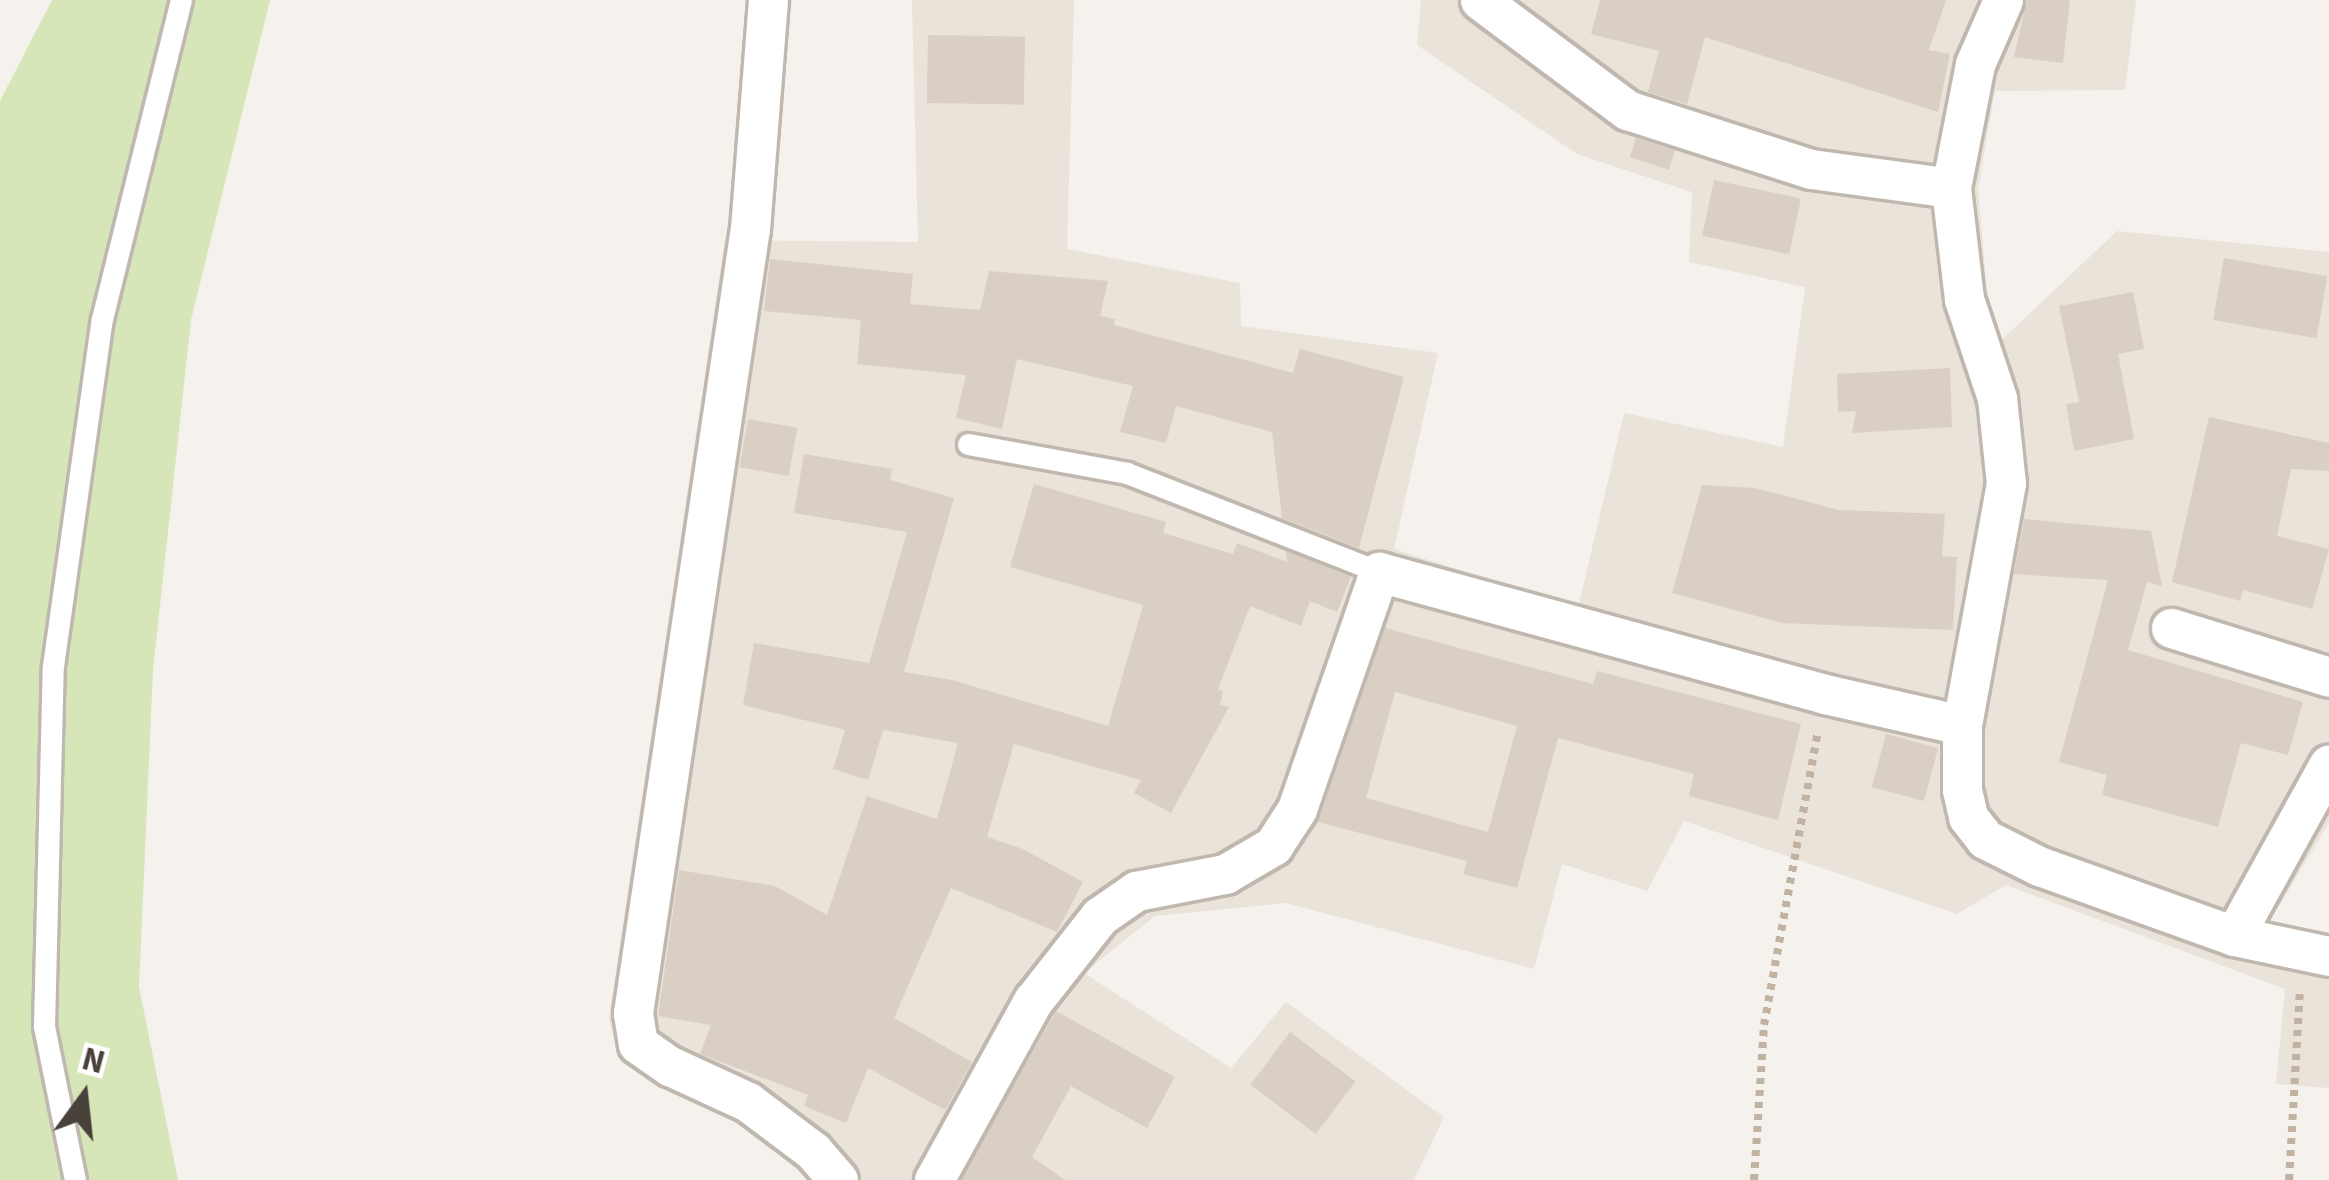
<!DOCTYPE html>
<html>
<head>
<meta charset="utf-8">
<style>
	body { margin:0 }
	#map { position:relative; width:2329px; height:1180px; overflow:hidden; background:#f5f1ec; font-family:"Source Sans 3",sans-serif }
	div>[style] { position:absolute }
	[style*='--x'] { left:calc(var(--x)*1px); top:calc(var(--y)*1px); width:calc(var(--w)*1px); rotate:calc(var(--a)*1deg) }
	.residential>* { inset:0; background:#e9e3da }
	.green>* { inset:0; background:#d6e6b8 }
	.building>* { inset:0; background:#d9cfc5; transform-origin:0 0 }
	.path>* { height:8px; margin-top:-4px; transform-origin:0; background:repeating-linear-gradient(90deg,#c1b2a1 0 6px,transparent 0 12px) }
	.roads { filter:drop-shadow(3px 0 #c0b8af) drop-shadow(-3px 0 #c0b8af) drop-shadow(0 3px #c0b8af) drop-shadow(0 -3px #c0b8af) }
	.service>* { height:21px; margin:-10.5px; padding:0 10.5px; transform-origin:10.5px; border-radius:10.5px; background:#fff }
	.minor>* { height:39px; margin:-19.5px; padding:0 19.5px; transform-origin:19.5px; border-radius:19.5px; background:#fff }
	span { translate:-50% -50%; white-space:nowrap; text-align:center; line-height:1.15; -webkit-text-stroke:12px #fff; paint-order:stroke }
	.north { position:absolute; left:24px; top:1036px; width:120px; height:120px; -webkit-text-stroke:9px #fff; paint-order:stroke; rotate:15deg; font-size:33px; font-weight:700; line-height:48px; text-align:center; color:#49423a }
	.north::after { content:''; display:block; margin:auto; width:42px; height:54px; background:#49423a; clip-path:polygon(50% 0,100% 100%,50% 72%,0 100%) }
</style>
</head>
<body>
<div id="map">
	<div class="residential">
		<div style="clip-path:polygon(912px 0,1074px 0,1067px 249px,1240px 283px,1241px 326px,1438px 353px,1394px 549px,1578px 608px,1624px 413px,1783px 447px,1805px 287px,1689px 262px,1692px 192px,1577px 154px,1417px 45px,1421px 1px,1415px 0,2136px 0,2125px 90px,1995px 91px,1978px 189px,1992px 349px,2117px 231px,2329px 252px,2329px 823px,2262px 934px,2329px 939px,2329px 1088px,2276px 1084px,2285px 989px,2006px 885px,1957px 914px,1684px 821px,1647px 891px,1562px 864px,1534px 969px,1286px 903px,1155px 916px,1084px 973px,1231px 1068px,1286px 1002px,1444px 1117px,1414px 1180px,811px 1180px,788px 1144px,617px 1053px,609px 1018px,725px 240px,918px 242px)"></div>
	</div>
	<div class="green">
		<div style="clip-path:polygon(52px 0,270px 0,191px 320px,153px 670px,139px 987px,178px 1180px,0 1180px,0 101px)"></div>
	</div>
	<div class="building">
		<div style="clip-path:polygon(1600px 0,1946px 0,1929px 50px,1950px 54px,1938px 112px,1705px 37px,1687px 104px,1648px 92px,1659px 51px,1591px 34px)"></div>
		<div style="clip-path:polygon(2027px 0,2070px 0,2063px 63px,2014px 57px)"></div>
		<div style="left:928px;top:35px;width:97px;height:68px;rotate:1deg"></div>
		<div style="left:1636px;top:138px;width:41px;height:20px;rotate:18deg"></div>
		<div style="left:1714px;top:180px;width:89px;height:57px;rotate:12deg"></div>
		<div style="left:2224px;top:258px;width:105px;height:63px;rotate:10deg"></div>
		<div style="clip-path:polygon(770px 259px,913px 274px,910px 304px,980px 310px,989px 271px,1108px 281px,1100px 316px,1115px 319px,1114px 325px,1293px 373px,1300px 349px,1404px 377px,1359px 548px,1282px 518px,1272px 432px,1176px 406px,1166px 443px,1120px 432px,1133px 386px,1017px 359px,1002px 429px,956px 418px,966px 375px,857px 364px,861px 320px,764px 311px)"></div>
		<div style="clip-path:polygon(2133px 292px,2144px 349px,2118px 354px,2134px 439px,2074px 451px,2066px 404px,2079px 402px,2059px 306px)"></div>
		<div style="clip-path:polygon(1950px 368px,1952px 427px,1852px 433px,1856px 411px,1838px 412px,1837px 374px)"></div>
		<div style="clip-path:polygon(2209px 417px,2329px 443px,2329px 471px,2291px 469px,2277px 536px,2329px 549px,2312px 609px,2243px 590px,2240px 601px,2172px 582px)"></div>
		<div style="left:748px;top:419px;width:50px;height:49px;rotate:10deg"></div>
		<div style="clip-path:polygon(804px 454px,892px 469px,890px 480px,954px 498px,904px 672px,952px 680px,1108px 726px,1143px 605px,1010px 567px,1034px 484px,1166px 522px,1163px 533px,1233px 554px,1237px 543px,1287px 562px,1286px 551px,1351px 577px,1337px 612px,1310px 601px,1301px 626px,1250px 606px,1218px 689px,1223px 691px,1220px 705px,1229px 707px,1171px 813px,1134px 793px,1141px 780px,1014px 744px,987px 837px,1023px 849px,1083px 882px,1057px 932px,951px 888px,894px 1018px,972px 1062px,945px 1110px,868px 1068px,846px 1123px,804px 1106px,808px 1095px,700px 1054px,711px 1025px,658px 1016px,679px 870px,775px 886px,827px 915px,867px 796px,937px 819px,958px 743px,883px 730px,868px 780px,833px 769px,845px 730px,743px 705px,754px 643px,869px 663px,907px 532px,794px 513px)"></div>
		<div style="clip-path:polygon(1702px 485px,1755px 488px,1839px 510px,1945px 514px,1942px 556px,1957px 557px,1953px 630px,1782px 623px,1672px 593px)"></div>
		<div style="clip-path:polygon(2024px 519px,2151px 531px,2162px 586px,2147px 582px,2128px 650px,2303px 702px,2288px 755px,2241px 743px,2218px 827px,2102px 795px,2107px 775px,2059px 762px,2108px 580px,2014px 574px)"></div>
		<div style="clip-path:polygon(evenodd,1385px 628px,1593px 684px,1597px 671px,1801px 724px,1778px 820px,1689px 796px,1694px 774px,1558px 738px,1517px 888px,1463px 874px,1467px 861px,1318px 822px,1385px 628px,1395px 692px,1517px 726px,1488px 832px,1366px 798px,1395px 692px)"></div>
		<div style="left:1886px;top:734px;width:54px;height:55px;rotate:15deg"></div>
		<div style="clip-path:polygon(1056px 1011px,1175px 1077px,1147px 1128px,1071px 1086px,1032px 1157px,1065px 1180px,961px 1180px)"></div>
		<div style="left:1290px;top:1032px;width:82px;height:66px;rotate:37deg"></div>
	</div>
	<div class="path">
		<div style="--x:1754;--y:1180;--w:155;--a:-86.3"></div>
		<div style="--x:1764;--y:1025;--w:299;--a:-79.6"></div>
		<div style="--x:2289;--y:1180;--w:190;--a:-86.7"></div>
	</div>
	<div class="roads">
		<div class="service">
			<div style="--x:968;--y:444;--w:162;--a:10.3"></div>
			<div style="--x:1127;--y:473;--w:271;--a:21.4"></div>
			<div style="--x:75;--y:1180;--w:157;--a:-101.4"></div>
			<div style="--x:44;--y:1026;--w:360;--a:-88.6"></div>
			<div style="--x:53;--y:666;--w:350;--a:-82"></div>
			<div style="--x:102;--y:319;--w:329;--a:-76.1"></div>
		</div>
		<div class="minor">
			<div style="--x:768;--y:0;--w:229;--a:94.5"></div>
			<div style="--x:750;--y:228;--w:794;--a:98.48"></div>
			<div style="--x:633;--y:1013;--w:31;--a:81"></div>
			<div style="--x:638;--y:1044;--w:39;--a:35"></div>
			<div style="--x:670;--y:1066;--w:86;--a:24.8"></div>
			<div style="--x:748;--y:1102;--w:81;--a:37"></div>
			<div style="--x:813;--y:1151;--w:38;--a:49"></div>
			<div style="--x:1480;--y:0;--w:184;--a:36.8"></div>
			<div style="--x:1627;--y:110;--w:193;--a:17.8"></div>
			<div style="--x:1811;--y:169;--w:141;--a:7.7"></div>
			<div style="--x:2003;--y:0;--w:70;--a:113.6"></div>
			<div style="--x:1975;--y:64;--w:126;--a:101"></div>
			<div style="--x:1951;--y:188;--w:112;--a:83.3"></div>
			<div style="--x:1964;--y:299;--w:104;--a:71.6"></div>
			<div style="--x:1997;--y:398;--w:85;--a:84"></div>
			<div style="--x:2006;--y:483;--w:246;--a:100.3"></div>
			<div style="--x:1962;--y:725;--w:65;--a:90"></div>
			<div style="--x:1962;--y:790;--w:28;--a:77"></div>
			<div style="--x:1968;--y:817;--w:28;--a:52"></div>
			<div style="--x:1985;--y:839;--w:60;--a:26.6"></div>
			<div style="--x:2039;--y:866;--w:207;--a:19.7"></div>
			<div style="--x:2234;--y:936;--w:97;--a:11.9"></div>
			<div style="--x:2171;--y:628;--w:165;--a:17.2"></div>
			<div style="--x:2234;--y:936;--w:196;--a:-61.1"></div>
			<div style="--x:934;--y:1180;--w:205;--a:-61.1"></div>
			<div style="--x:1033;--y:1001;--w:108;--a:-51.8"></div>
			<div style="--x:1100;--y:916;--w:44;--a:-34.8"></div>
			<div style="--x:1136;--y:891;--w:91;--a:-10.8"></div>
			<div style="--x:1225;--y:874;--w:56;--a:-30.3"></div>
			<div style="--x:1273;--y:846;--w:44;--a:-57"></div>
			<div style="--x:1297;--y:809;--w:251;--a:-70.9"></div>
			<div style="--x:1379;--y:572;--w:462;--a:15.3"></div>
			<div style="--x:1825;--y:694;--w:140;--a:12.8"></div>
		</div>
	</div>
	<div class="north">N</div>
</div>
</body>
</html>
